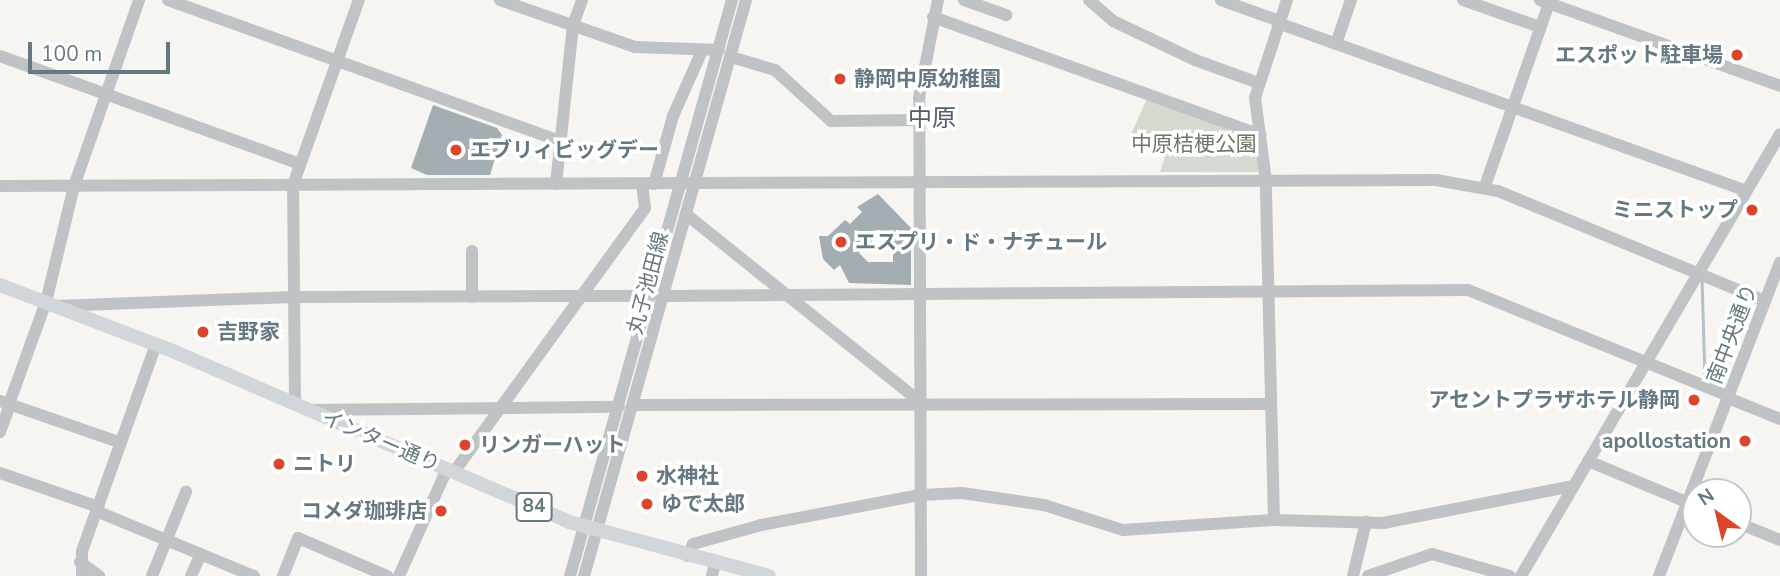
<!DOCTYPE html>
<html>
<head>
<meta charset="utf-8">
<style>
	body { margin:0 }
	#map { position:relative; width:1780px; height:576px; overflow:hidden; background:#f6f5f2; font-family:"Nunito Sans","Noto Sans JP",sans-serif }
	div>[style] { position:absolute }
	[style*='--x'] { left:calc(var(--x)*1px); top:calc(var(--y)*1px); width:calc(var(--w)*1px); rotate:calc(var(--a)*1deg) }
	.green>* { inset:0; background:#d5dad1 }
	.stream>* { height:2.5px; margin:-1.25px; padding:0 1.25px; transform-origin:1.25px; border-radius:1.25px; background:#b4c2c5 }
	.building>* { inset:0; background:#a4adb2 }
	.minor>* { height:12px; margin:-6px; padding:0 6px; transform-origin:6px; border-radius:6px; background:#bfc3c6 }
	.major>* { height:14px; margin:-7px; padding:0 7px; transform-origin:7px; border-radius:7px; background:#d1d6da }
	.dots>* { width:19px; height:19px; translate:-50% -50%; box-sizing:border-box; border:4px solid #fff; border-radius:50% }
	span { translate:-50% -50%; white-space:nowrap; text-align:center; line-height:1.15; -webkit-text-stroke:7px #fff; paint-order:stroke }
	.shield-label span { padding:2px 5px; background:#fff; border:2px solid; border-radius:5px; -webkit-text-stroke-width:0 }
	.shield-label { font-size:19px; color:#667882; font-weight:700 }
	.poi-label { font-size:21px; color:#667882; font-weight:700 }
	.right { translate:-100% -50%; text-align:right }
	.left { translate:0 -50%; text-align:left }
	.park-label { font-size:21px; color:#6b7964 }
	.street-label { font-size:21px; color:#667882 }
	.quarter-label { font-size:24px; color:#536067 }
	.north { position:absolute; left:1682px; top:478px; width:70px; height:70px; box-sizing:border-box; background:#fff; border:2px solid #c2c9cd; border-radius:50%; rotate:326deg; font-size:19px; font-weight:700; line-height:28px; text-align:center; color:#667882 }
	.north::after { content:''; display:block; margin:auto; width:24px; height:32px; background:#db452d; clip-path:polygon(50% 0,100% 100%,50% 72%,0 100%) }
	.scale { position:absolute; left:28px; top:42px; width:142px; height:32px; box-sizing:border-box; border:4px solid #667882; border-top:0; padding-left:9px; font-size:21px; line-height:24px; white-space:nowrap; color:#667882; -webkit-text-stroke:5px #fff; paint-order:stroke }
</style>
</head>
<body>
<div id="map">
	<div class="green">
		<div style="clip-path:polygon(1147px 99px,1254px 137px,1260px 172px,1160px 172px,1168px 148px,1131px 134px)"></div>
	</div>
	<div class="stream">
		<div style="--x:1702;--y:278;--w:99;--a:88.3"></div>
	</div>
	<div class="building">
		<div style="clip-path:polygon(433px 105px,497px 128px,502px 135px,490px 175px,427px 175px,411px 168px)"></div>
		<div style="clip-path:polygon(evenodd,878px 194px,911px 228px,900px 246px,911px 246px,911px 285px,849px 283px,840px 265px,834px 270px,823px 259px,819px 236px,828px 236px,845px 220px,850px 224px,862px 212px,857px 207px,878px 194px,881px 233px,893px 246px,893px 262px,868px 262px,859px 253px,881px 233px)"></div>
	</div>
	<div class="minor">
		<div style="--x:168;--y:0;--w:419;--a:19.8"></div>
		<div style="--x:500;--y:0;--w:143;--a:19.2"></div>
		<div style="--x:635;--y:47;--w:84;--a:2"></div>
		<div style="--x:964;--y:0;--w:45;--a:19.7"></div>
		<div style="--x:1089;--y:0;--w:32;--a:41"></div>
		<div style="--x:1113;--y:21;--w:91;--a:25.4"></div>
		<div style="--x:1195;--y:60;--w:68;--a:19.8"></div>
		<div style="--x:1221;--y:0;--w:62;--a:19.9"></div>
		<div style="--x:1463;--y:0;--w:82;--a:19.3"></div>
		<div style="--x:1540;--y:0;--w:255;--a:19.7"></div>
		<div style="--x:933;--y:17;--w:348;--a:19.8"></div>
		<div style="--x:1278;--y:23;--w:497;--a:19.7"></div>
		<div style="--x:1336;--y:44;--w:46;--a:-71.2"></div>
		<div style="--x:0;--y:56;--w:319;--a:19.8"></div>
		<div style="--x:731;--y:57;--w:46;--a:16.5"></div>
		<div style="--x:775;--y:70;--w:76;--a:42.3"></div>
		<div style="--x:831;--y:121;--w:88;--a:-0.7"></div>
		<div style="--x:556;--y:184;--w:160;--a:-83.9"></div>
		<div style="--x:573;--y:25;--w:27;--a:-70"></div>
		<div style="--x:654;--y:184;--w:71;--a:-74.4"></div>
		<div style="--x:673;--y:116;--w:71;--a:-66"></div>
		<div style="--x:0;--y:186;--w:1436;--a:-0.24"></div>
		<div style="--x:1436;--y:180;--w:63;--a:10.1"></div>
		<div style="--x:1498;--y:191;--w:289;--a:22.4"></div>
		<div style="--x:1485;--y:186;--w:197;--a:-70.7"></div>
		<div style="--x:687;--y:215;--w:301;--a:38.7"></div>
		<div style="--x:665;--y:296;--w:803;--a:-0.43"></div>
		<div style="--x:1468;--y:290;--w:282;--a:22.1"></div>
		<div style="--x:472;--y:297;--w:46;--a:-90"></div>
		<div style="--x:56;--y:306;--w:237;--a:-2.2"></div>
		<div style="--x:293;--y:297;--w:358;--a:-0.2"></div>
		<div style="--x:1728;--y:398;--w:56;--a:22"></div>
		<div style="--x:0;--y:401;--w:128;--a:19.1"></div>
		<div style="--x:9;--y:404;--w:109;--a:-70.1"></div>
		<div style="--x:46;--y:302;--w:119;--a:-76.4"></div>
		<div style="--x:74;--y:186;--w:197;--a:-70.7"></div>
		<div style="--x:295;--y:404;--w:219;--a:-90.5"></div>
		<div style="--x:293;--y:185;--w:196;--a:-70.4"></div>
		<div style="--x:635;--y:405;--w:636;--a:-0.09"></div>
		<div style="--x:312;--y:410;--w:307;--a:-0.6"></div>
		<div style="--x:0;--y:432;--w:30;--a:-70"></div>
		<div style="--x:1588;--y:461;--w:117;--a:22.6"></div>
		<div style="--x:454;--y:472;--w:326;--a:-54.1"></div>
		<div style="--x:645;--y:208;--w:24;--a:-97"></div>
		<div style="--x:0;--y:473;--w:104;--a:19.1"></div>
		<div style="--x:96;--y:511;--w:171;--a:22.4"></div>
		<div style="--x:1274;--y:520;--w:339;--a:-91.4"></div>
		<div style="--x:1266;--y:181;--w:84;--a:-97.5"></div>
		<div style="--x:1255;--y:98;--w:103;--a:-71.9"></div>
		<div style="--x:1738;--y:523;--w:45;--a:22"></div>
		<div style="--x:687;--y:556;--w:13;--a:-63"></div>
		<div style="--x:693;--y:544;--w:71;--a:-15.6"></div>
		<div style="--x:761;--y:525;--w:162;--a:-10.7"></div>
		<div style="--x:920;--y:495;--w:42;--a:-2.7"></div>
		<div style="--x:962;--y:493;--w:83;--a:8.3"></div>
		<div style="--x:1044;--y:505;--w:83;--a:17.6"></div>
		<div style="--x:1123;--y:530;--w:151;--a:-3.8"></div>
		<div style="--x:1274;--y:520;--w:109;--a:1.6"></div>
		<div style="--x:1383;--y:523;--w:194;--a:-11"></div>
		<div style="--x:80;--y:562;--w:24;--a:36"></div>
		<div style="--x:82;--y:576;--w:25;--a:-90"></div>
		<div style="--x:82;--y:551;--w:220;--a:-70.3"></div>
		<div style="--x:152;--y:576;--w:91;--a:-68"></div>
		<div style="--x:191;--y:576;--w:24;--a:-66"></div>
		<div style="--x:283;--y:576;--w:41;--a:-68.5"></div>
		<div style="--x:298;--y:538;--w:97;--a:23.1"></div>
		<div style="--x:399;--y:576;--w:117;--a:-65.8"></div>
		<div style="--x:570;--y:576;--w:598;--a:-74.29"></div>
		<div style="--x:584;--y:576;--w:598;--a:-74.29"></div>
		<div style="--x:712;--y:576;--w:13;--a:-77"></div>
		<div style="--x:921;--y:576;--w:478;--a:-90.2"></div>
		<div style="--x:919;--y:98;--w:100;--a:-79"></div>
		<div style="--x:1353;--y:576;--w:56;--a:-76.5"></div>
		<div style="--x:1368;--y:576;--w:68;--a:-19"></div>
		<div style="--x:1432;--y:554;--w:81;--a:15.8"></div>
		<div style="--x:1521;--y:576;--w:512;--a:-59.63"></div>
		<div style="--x:1659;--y:576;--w:336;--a:-68.9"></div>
	</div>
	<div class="major">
		<div style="--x:0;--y:285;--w:180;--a:20.9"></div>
		<div style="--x:168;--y:349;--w:437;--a:23.3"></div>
		<div style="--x:569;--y:522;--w:207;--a:15.1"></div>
	</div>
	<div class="dots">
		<div style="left:1737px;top:55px;background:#db452d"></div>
		<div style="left:840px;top:79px;background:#db452d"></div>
		<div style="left:456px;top:150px;background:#db452d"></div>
		<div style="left:1752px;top:210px;background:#db452d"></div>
		<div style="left:841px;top:242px;background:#db452d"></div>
		<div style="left:203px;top:332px;background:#db452d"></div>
		<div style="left:1694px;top:400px;background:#db452d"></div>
		<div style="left:1745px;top:441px;background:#db452d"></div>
		<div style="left:465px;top:445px;background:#db452d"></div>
		<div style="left:279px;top:464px;background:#db452d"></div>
		<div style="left:642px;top:476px;background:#db452d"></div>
		<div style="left:647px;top:504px;background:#db452d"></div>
		<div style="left:441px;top:511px;background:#db452d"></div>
	</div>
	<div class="shield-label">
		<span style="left:534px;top:507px">84</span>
	</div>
	<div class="poi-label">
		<span class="right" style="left:1723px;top:55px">エスポット駐車場</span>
		<span class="left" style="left:854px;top:79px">静岡中原幼稚園</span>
		<span class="left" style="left:470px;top:150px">エブリィビッグデー</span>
		<span class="right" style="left:1738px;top:210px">ミニストップ</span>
		<span class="left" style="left:855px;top:242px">エスプリ・ド・ナチュール</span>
		<span class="left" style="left:217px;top:332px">吉野家</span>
		<span class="right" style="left:1680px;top:400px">アセントプラザホテル静岡</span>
		<span class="right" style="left:1731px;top:441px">apollostation</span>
		<span class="left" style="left:479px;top:445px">リンガーハット</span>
		<span class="left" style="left:293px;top:464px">ニトリ</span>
		<span class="left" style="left:656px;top:476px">水神社</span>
		<span class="left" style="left:661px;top:504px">ゆで太郎</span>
		<span class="right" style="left:427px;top:511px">コメダ珈琲店</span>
	</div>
	<div class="park-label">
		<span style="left:1194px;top:144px">中原桔梗公園</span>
	</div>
	<div class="street-label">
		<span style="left:648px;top:283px;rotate:-75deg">丸子池田線</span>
		<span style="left:1732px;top:334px;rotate:-69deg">南中央通り</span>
		<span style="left:381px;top:441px;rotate:23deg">インター通り</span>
	</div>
	<div class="quarter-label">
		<span style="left:932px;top:119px">中原</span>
	</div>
	<div class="north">N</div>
	<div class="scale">100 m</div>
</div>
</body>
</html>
